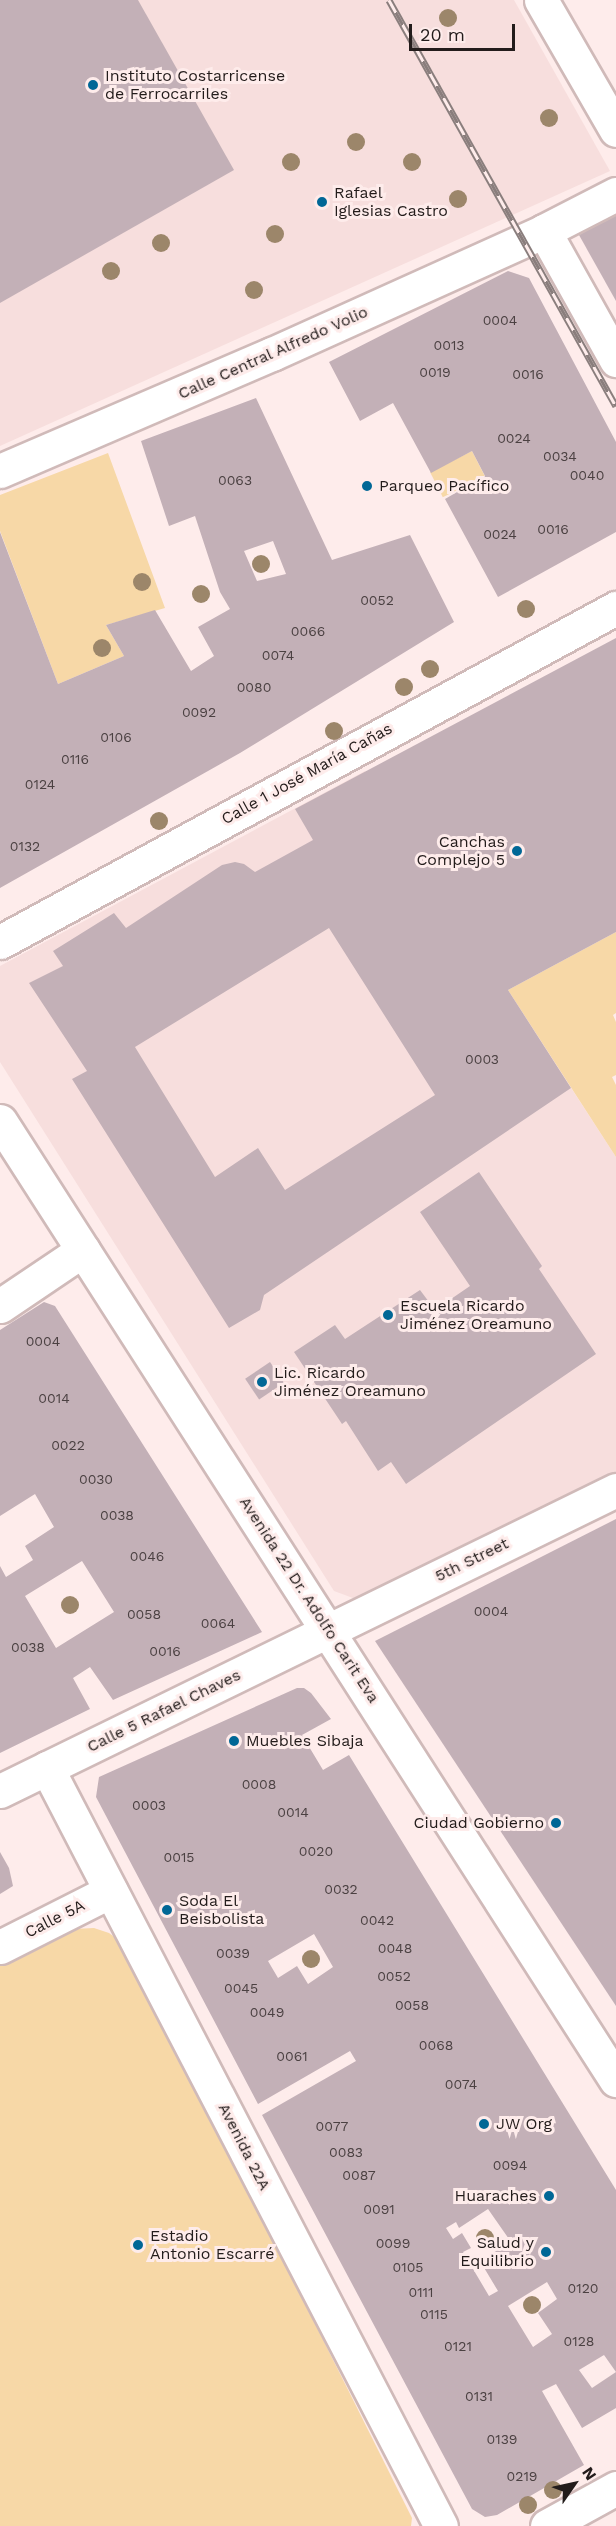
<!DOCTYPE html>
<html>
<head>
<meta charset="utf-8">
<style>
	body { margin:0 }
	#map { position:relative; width:616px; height:2526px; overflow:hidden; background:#feeceb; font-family:"Work Sans",sans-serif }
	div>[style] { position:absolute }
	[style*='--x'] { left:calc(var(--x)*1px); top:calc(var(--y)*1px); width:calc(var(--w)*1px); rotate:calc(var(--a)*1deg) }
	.built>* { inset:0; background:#f7dedd }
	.green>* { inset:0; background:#f7d8a7; transform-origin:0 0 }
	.building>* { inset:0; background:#c3b0b7; transform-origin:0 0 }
	.roads { filter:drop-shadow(2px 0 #d0bab9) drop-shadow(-2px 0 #d0bab9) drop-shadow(0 2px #d0bab9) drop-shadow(0 -2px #d0bab9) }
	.minor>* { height:33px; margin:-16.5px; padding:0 16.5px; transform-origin:16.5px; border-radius:16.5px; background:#fff }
	.tertiary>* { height:33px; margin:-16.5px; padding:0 16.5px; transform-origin:16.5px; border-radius:16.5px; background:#fff }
	.secondary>* { height:33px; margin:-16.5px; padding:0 16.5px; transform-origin:16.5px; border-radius:16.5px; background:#fff }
	.rail>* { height:7px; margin-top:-3.5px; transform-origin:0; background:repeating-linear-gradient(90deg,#feeceb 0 14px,#8a7e7d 0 28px); box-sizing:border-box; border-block:2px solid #8a7e7d }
	.trees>* { width:18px; height:18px; margin:-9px; border-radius:50%; background:#9c866a }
	.dots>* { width:16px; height:16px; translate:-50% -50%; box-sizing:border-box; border:3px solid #feeceb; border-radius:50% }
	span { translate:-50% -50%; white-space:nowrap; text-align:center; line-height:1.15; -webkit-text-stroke:6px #feeceb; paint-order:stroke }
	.number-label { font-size:14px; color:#4b4142 }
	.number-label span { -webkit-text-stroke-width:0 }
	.poi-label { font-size:16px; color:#231c1b }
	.left { translate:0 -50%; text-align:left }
	.right { translate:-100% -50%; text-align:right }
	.street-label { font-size:16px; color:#231c1b }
	.north { position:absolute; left:544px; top:2454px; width:60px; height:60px; -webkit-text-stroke:4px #feeceb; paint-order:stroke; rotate:56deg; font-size:16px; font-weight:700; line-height:24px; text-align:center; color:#231c1b }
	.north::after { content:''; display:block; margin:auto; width:21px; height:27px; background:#231c1b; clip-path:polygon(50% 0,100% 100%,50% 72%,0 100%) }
	.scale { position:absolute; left:409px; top:24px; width:106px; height:27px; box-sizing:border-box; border:3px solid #231c1b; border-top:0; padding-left:8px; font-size:18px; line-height:21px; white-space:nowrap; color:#231c1b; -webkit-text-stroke:4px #feeceb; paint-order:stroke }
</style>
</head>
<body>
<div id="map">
	<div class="built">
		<div style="clip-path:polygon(0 0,514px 0,610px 171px,0 446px)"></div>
		<div style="clip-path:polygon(365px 771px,616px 1157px,616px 1473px,361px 1601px,334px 1591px,0 1062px,0 966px)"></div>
	</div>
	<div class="green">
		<div style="left:472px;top:451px;width:28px;height:47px;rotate:63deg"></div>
		<div style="clip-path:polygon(108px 453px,165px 608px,106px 625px,124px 656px,58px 684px,0 531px,0 495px)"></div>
		<div style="clip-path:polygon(616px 932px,616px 1013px,613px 1015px,616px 1022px,616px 1075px,612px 1077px,616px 1085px,616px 1157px,508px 990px)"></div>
		<div style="clip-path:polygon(94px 1928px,109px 1933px,120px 1941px,140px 1973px,412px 2518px,411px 2526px,0 2526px,0 1966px,74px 1929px)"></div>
	</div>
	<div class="building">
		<div style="clip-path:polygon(0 0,138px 0,234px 170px,0 303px)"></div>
		<div style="clip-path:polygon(616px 214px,616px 301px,579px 235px)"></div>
		<div style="clip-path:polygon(508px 271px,529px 278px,616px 442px,616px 532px,498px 597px,445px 499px,485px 476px,472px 451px,431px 473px,393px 403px,360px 421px,329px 362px)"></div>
		<div style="clip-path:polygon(evenodd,256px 398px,332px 560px,410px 535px,454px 622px,240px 753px,0 888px,0 532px,58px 684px,124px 656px,106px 625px,155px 610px,191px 671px,214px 656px,198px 627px,230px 609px,220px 592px,195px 516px,169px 526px,141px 441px,256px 398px,273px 541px,286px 574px,257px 581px,244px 551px,273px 541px)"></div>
		<div style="clip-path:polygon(evenodd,616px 638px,616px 932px,508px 990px,571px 1088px,264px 1295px,260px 1310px,229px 1328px,72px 1079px,87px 1071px,29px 983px,63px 966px,53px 951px,114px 913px,126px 928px,222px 865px,235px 862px,244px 864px,255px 872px,313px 840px,295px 809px,616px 638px,329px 928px,435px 1095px,285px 1190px,258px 1148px,215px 1177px,135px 1047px,329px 928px)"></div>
		<div style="clip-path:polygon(479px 1172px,542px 1266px,539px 1269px,596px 1354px,406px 1484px,391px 1462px,378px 1471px,346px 1421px,342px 1424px,294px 1352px,335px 1325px,345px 1339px,420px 1290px,435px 1310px,470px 1286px,420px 1212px)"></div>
		<div style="clip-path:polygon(evenodd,44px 1302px,55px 1306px,262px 1632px,113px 1700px,90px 1667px,73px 1678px,90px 1709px,0 1753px,0 1566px,6px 1577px,33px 1560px,25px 1546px,54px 1527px,35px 1494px,0 1516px,0 1330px,44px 1302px,82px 1561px,114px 1612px,56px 1648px,25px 1596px,82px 1561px)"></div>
		<div style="left:270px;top:1362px;width:25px;height:30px;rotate:56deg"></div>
		<div style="clip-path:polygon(616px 1519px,616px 2006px,375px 1641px)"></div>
		<div style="clip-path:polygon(evenodd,297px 1688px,304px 1688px,311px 1693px,331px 1719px,302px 1735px,323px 1770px,349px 1755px,616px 2190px,616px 2408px,582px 2428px,556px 2384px,542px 2391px,584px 2465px,497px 2515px,485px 2517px,472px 2509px,262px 2115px,356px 2061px,350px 2051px,258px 2104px,96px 1797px,99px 1777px,297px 1688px,314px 1934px,333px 1967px,308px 1984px,297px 1966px,278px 1978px,268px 1961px,314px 1934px,297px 1688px,488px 2209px,511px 2242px,480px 2261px,498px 2291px,489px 2296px,463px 2252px,471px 2248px,462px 2233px,453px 2239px,446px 2228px,456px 2222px,459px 2228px,488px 2209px,297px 1688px,547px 2282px,557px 2299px,538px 2313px,552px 2334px,533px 2347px,508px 2306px,547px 2282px,297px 1688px,604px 2355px,616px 2372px,592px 2388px,579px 2370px,604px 2355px)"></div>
		<div style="clip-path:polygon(0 1852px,9px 1868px,13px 1886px,0 1894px)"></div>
	</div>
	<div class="roads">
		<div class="minor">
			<div style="--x:541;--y:0;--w:150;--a:60"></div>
			<div style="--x:0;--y:942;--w:701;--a:-28.47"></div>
			<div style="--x:0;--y:1121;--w:1140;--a:57.29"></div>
			<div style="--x:0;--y:1306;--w:100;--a:-34"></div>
			<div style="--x:47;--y:1768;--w:854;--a:62.54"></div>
			<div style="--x:0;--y:1791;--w:686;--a:-26.04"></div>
			<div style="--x:0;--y:1947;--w:124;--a:-26.8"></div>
			<div style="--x:547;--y:2526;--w:79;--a:-28.8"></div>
		</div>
		<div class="tertiary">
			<div style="--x:544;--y:231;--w:81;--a:-27.2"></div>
		</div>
		<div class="secondary">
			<div style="--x:0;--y:471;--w:296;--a:-23.3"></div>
			<div style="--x:272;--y:354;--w:299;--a:-24.3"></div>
			<div style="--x:544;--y:231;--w:148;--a:60.8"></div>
		</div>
	</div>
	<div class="rail">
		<div style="--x:389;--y:0;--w:465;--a:60.8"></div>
	</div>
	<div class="trees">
		<div style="left:448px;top:18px"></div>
		<div style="left:549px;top:118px"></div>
		<div style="left:356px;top:142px"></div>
		<div style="left:291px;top:162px"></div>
		<div style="left:412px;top:162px"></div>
		<div style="left:458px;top:199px"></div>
		<div style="left:275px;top:234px"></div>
		<div style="left:161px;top:243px"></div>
		<div style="left:111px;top:271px"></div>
		<div style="left:254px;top:290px"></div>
		<div style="left:261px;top:564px"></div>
		<div style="left:142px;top:582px"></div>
		<div style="left:201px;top:594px"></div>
		<div style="left:526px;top:609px"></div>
		<div style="left:102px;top:648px"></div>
		<div style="left:430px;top:669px"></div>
		<div style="left:404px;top:687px"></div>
		<div style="left:334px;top:731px"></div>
		<div style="left:159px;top:821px"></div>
		<div style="left:70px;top:1605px"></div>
		<div style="left:311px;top:1959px"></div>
		<div style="left:485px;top:2238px"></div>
		<div style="left:532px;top:2305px"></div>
		<div style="left:553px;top:2490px"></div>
		<div style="left:528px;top:2505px"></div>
	</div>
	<div class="dots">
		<div style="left:93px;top:85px;background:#016796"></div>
		<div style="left:322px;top:202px;background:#016796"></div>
		<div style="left:367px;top:486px;background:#016796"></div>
		<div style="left:517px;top:851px;background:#016796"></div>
		<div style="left:388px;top:1315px;background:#016796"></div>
		<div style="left:262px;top:1382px;background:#016796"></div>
		<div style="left:234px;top:1741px;background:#016796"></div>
		<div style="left:556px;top:1823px;background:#016796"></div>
		<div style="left:167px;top:1910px;background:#016796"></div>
		<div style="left:484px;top:2124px;background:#016796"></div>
		<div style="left:549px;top:2196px;background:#016796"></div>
		<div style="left:138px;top:2245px;background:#016796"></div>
		<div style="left:546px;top:2252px;background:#016796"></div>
	</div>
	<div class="number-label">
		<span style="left:500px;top:320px">0004</span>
		<span style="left:449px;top:345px">0013</span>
		<span style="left:435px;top:372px">0019</span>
		<span style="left:528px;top:374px">0016</span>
		<span style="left:514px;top:438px">0024</span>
		<span style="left:560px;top:456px">0034</span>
		<span style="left:587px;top:475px">0040</span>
		<span style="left:235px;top:480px">0063</span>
		<span style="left:553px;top:529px">0016</span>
		<span style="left:500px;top:534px">0024</span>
		<span style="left:377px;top:600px">0052</span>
		<span style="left:308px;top:631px">0066</span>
		<span style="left:278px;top:655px">0074</span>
		<span style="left:254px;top:687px">0080</span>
		<span style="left:199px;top:712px">0092</span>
		<span style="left:116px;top:737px">0106</span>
		<span style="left:75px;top:759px">0116</span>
		<span style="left:40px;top:784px">0124</span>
		<span style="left:25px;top:846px">0132</span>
		<span style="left:482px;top:1059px">0003</span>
		<span style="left:43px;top:1341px">0004</span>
		<span style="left:54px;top:1398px">0014</span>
		<span style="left:68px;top:1445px">0022</span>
		<span style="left:96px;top:1479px">0030</span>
		<span style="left:117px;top:1515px">0038</span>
		<span style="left:147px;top:1556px">0046</span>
		<span style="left:491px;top:1611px">0004</span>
		<span style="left:144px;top:1614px">0058</span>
		<span style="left:218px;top:1623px">0064</span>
		<span style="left:28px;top:1647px">0038</span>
		<span style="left:165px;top:1651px">0016</span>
		<span style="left:259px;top:1784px">0008</span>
		<span style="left:149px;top:1805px">0003</span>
		<span style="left:293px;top:1812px">0014</span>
		<span style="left:316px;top:1851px">0020</span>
		<span style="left:179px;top:1857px">0015</span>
		<span style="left:341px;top:1889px">0032</span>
		<span style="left:377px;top:1920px">0042</span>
		<span style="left:395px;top:1948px">0048</span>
		<span style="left:233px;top:1953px">0039</span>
		<span style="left:394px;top:1976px">0052</span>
		<span style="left:241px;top:1988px">0045</span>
		<span style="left:412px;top:2005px">0058</span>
		<span style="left:267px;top:2012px">0049</span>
		<span style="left:436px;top:2045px">0068</span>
		<span style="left:292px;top:2056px">0061</span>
		<span style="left:461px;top:2084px">0074</span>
		<span style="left:332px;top:2126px">0077</span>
		<span style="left:346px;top:2152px">0083</span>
		<span style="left:510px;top:2165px">0094</span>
		<span style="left:359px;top:2175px">0087</span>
		<span style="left:379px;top:2209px">0091</span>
		<span style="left:393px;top:2243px">0099</span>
		<span style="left:408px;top:2267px">0105</span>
		<span style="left:583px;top:2288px">0120</span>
		<span style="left:421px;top:2292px">0111</span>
		<span style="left:434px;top:2314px">0115</span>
		<span style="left:579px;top:2341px">0128</span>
		<span style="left:458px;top:2346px">0121</span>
		<span style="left:479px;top:2396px">0131</span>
		<span style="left:502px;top:2439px">0139</span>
		<span style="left:522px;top:2476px">0219</span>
	</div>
	<div class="poi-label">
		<span class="left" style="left:105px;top:85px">Instituto Costarricense<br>de Ferrocarriles</span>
		<span class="left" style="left:334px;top:202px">Rafael<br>Iglesias Castro</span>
		<span class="left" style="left:379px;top:486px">Parqueo Pacífico</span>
		<span class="right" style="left:505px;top:851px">Canchas<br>Complejo 5</span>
		<span class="left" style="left:400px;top:1315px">Escuela Ricardo<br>Jiménez Oreamuno</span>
		<span class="left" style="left:274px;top:1382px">Lic. Ricardo<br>Jiménez Oreamuno</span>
		<span class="left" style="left:246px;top:1741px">Muebles Sibaja</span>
		<span class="right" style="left:544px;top:1823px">Ciudad Gobierno</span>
		<span class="left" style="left:179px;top:1910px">Soda El<br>Beisbolista</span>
		<span class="left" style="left:496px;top:2124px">JW Org</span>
		<span class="right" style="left:537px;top:2196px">Huaraches</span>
		<span class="left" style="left:150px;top:2245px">Estadio<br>Antonio Escarré</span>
		<span class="right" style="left:534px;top:2252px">Salud y<br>Equilibrio</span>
	</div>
	<div class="street-label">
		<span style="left:273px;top:353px;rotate:-24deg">Calle Central Alfredo Volio</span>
		<span style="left:307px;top:774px;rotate:-29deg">Calle 1 José María Cañas</span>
		<span style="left:472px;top:1560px;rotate:-26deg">5th Street</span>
		<span style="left:309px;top:1600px;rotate:57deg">Avenida 22 Dr. Adolfo Carit Eva</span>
		<span style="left:164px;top:1711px;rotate:-26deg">Calle 5 Rafael Chaves</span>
		<span style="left:55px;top:1919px;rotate:-27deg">Calle 5A</span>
		<span style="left:244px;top:2147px;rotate:63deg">Avenida 22A</span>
	</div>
	<div class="north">N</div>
	<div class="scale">20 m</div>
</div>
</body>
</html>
